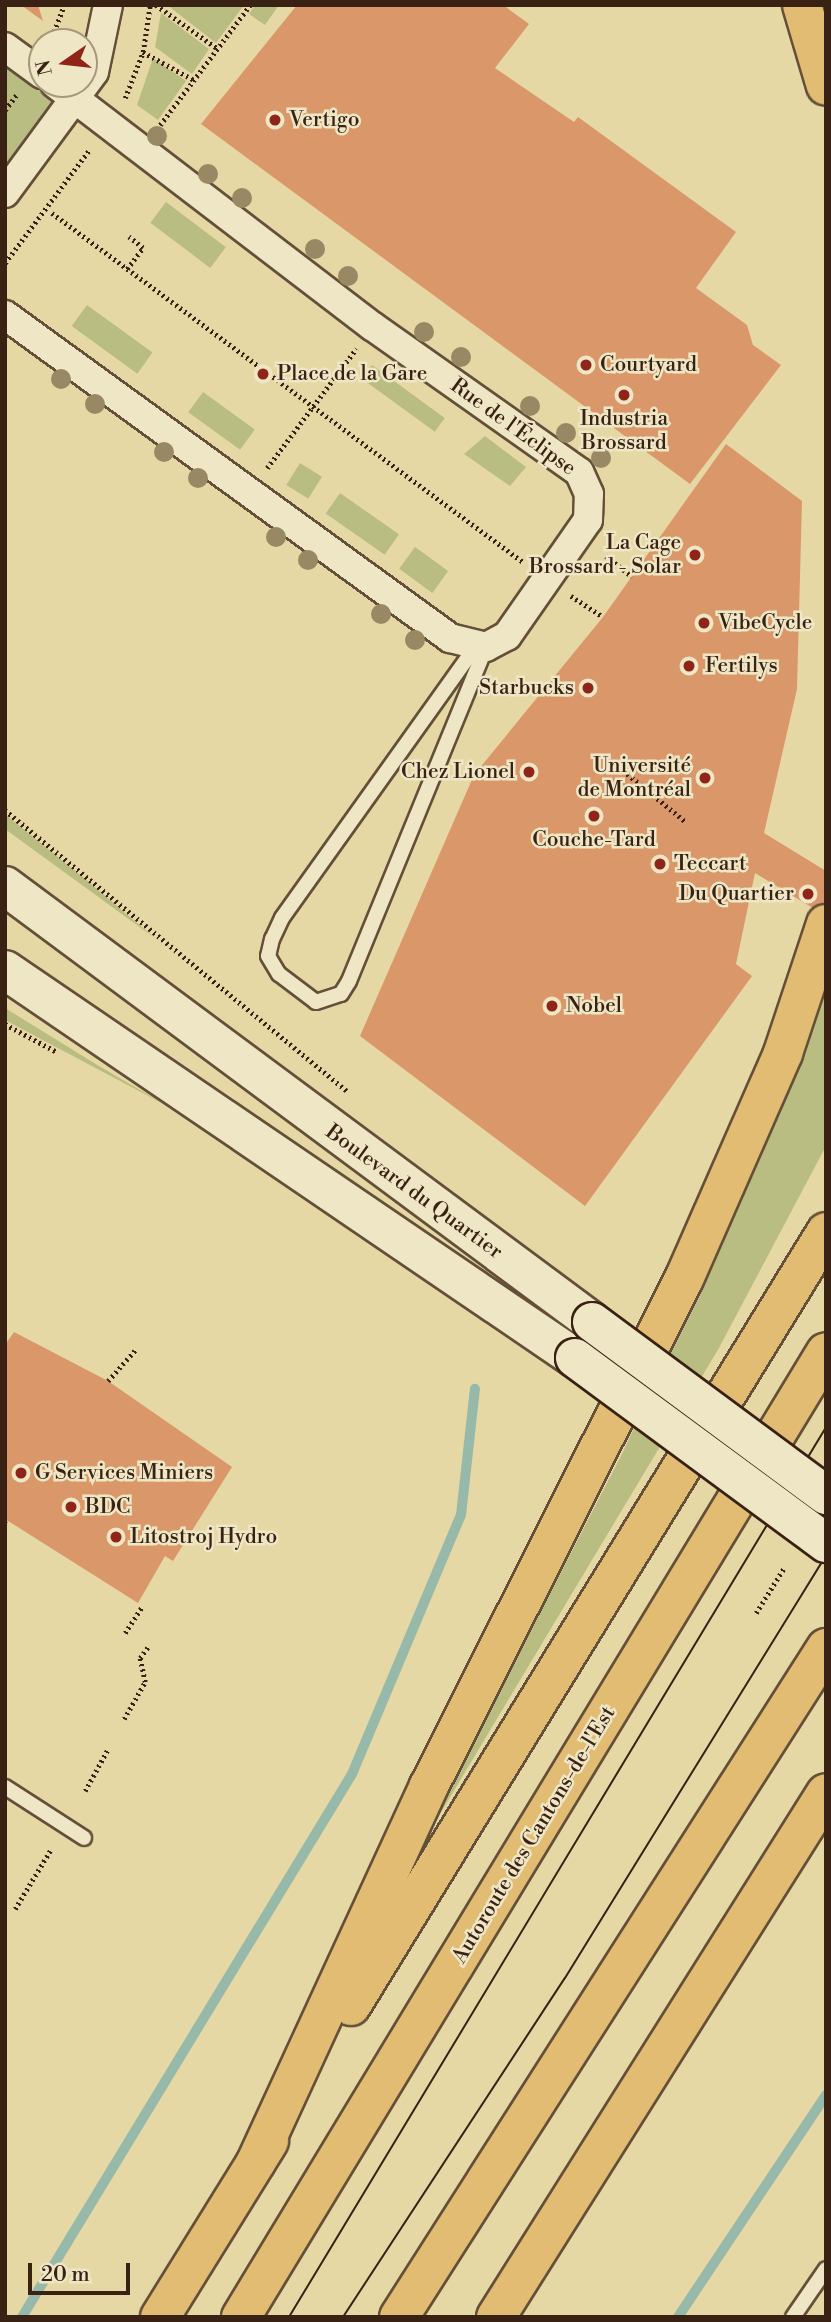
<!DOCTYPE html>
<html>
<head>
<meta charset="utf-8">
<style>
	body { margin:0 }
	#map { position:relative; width:831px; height:2322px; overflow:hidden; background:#e5d8a4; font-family:"Libre Bodoni",serif }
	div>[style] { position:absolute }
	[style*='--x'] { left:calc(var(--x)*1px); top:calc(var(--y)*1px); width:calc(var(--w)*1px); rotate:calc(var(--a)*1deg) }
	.green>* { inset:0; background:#babd82; transform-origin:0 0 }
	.stream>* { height:10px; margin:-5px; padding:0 5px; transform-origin:5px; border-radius:5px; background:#96b9aa }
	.building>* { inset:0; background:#da986a }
	.path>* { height:4.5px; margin-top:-2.25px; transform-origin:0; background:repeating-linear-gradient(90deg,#392114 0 2px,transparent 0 5.5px) }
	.roads { filter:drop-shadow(2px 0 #644f38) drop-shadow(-2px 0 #644f38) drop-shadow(0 2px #644f38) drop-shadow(0 -2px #644f38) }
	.lane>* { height:14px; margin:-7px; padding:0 7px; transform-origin:7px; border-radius:7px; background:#eee6c4 }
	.street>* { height:28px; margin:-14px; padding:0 14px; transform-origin:14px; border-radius:14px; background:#eee6c4 }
	.secondary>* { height:38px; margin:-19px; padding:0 19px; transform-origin:19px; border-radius:19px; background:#eee6c4 }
	.highway>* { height:38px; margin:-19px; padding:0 19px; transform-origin:19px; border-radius:19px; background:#e2bc72 }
	.tram>* { height:2px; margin:-1px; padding:0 1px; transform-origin:1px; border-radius:1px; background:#392114 }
	.bridges { filter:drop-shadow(2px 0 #392114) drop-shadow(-2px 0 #392114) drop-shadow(0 2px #392114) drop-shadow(0 -2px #392114) }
	.secondary-bridge>* { height:38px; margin:-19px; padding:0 19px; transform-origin:19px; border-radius:19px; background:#eee6c4 }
	.trees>* { width:20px; height:20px; margin:-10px; border-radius:50%; background:#988964 }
	.dots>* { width:19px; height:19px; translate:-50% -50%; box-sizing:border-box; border:4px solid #eee6c4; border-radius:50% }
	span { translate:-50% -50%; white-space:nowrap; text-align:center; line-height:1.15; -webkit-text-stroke:5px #eee6c4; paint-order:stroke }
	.poi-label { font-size:21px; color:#392114 }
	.left { translate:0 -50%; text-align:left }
	.right { translate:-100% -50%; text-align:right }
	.street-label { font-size:21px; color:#392114 }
	.frame { position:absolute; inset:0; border:7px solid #392114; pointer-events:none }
	.north { position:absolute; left:28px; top:28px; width:70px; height:70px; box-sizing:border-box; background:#eee6c4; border:2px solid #a6977e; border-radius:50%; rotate:256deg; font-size:19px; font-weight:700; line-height:28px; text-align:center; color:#392114 }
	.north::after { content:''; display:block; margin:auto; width:24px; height:32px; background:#8f2418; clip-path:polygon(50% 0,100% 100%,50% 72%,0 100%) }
	.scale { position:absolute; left:28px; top:2263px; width:102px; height:32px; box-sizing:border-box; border:4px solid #392114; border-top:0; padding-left:9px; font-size:21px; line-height:24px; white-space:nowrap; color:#392114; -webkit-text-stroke:5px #eee6c4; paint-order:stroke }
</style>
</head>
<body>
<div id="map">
	<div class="green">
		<div style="clip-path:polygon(167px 5px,244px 5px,216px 43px)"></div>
		<div style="clip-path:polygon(255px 5px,279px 5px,265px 25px,249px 14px)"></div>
		<div style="clip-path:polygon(161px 13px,209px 49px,192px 74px,155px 47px)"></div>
		<div style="clip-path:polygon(5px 47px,76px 99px,5px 193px)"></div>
		<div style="clip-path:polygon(153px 58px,186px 81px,158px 120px,137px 105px)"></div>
		<div style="left:166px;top:202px;width:75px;height:26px;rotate:37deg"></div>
		<div style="left:87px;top:305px;width:81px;height:26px;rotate:36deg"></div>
		<div style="left:372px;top:365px;width:90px;height:17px;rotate:36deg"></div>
		<div style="left:203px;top:392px;width:64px;height:25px;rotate:36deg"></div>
		<div style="clip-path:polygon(485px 436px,526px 467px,510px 486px,464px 454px)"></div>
		<div style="left:300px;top:463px;width:26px;height:26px;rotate:32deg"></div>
		<div style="left:340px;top:493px;width:72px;height:25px;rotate:35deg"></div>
		<div style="left:415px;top:547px;width:41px;height:27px;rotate:36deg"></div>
		<div style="clip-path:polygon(5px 814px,84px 878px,156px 939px,5px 829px)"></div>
		<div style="clip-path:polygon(826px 963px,826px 1146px,719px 1348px,413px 1859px,621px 1456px,731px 1220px,807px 1027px)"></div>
		<div style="clip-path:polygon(5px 1008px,99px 1066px,171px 1108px,5px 1020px)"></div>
	</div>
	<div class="stream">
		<div style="--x:22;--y:2317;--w:635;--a:-58.71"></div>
		<div style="--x:352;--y:1774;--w:281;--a:-67.2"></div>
		<div style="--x:461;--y:1515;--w:127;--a:-83.7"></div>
		<div style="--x:678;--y:2317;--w:267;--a:-56.3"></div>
	</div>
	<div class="building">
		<div style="clip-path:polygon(21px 5px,38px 5px,43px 21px)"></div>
		<div style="clip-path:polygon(297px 5px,503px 5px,529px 24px,495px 68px,574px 122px,578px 117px,736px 232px,696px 288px,747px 325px,753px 345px,781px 365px,690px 484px,201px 124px)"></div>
		<div style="clip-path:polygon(726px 444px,802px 501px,797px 689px,764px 833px,826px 871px,826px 916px,755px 873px,736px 964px,752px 976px,585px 1206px,360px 1036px,474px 775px,603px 617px)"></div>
		<div style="clip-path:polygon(14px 1332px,108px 1381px,232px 1467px,173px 1561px,165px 1556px,138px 1603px,5px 1519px,5px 1345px)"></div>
	</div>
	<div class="path">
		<div style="--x:156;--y:5;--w:75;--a:35.2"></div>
		<div style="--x:50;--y:42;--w:40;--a:-69"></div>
		<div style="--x:143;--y:52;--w:58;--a:28.8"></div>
		<div style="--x:125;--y:98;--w:49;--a:-68.6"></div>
		<div style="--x:143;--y:52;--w:48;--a:-81.5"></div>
		<div style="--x:5;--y:110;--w:20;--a:-53"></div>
		<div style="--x:160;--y:125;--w:150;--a:-53.1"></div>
		<div style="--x:52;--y:213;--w:586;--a:36.54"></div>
		<div style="--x:5;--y:263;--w:142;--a:-53.3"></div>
		<div style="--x:127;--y:269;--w:26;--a:-53"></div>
		<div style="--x:143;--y:248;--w:18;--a:-142"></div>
		<div style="--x:267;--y:468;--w:149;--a:-53.2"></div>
		<div style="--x:606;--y:556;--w:33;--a:38"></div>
		<div style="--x:571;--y:596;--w:38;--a:33"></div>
		<div style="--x:619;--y:767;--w:87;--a:39.4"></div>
		<div style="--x:5;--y:810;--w:443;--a:39.4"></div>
		<div style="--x:5;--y:1024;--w:59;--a:28.3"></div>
		<div style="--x:108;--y:1381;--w:43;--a:-48.8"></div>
		<div style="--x:5;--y:1521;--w:1;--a:-45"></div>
		<div style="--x:756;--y:1613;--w:53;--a:-58.1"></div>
		<div style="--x:125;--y:1633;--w:30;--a:-57"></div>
		<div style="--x:124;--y:1719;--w:43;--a:-60.4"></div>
		<div style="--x:145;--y:1682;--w:25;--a:-102"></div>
		<div style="--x:140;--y:1658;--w:14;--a:-54"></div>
		<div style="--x:85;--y:1791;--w:48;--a:-61.3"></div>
		<div style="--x:15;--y:1909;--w:68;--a:-58.9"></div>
	</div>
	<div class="roads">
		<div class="lane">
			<div style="--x:476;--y:646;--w:334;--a:125.5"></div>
			<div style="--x:282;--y:918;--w:23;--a:115"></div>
			<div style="--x:272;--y:939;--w:17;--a:103"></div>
			<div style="--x:268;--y:956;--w:21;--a:59"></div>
			<div style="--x:279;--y:974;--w:46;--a:37.1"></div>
			<div style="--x:316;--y:1002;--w:26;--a:-18"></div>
			<div style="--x:341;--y:994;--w:15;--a:-58"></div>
			<div style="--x:349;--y:981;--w:361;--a:-67.7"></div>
			<div style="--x:5;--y:1787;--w:94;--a:32.8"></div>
			<div style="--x:793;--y:2317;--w:58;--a:-55.5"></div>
		</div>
		<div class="street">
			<div style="--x:5;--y:47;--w:46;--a:36.1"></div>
			<div style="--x:5;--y:193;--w:150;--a:-53.7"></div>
			<div style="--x:94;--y:72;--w:68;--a:-78.2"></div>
			<div style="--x:5;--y:315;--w:550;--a:35.97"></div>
			<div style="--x:450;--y:638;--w:37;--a:14"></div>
			<div style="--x:486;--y:647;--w:24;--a:-28"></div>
			<div style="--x:507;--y:636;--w:141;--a:-55.1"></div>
			<div style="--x:588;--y:520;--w:26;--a:-88"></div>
			<div style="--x:589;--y:494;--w:24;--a:-114"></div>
			<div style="--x:579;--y:472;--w:253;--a:-144.8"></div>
			<div style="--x:372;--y:326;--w:399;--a:-142.6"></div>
		</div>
		<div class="secondary">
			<div style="--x:5;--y:886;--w:731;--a:36.6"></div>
			<div style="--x:5;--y:970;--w:690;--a:34.24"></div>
		</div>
		<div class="highway">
			<div style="--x:802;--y:5;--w:84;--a:73.5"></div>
			<div style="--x:351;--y:2006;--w:908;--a:-58.46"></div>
			<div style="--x:256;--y:2162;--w:414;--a:-65.3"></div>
			<div style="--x:429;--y:1786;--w:568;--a:-63.3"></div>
			<div style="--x:684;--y:1279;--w:247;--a:-66.3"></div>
			<div style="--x:783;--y:1053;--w:136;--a:-71.6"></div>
			<div style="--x:160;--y:2317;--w:207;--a:-58.2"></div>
			<div style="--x:241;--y:2317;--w:1128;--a:-58.78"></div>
			<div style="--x:399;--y:2317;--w:794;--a:-57.45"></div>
			<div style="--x:496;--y:2317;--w:619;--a:-57.8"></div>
		</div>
	</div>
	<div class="tram">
		<div style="--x:289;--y:2317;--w:1039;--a:-58.89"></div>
		<div style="--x:343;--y:2317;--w:405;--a:-56.8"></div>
		<div style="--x:565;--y:1978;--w:497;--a:-58.3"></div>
	</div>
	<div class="bridges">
		<div class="secondary-bridge">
			<div style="--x:592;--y:1322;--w:291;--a:36.5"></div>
			<div style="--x:575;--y:1358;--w:312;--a:36.4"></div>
		</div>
	</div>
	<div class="trees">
		<div style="left:157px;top:136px"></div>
		<div style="left:208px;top:174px"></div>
		<div style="left:242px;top:198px"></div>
		<div style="left:315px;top:249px"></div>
		<div style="left:348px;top:276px"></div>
		<div style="left:424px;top:332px"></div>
		<div style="left:461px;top:357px"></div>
		<div style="left:61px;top:379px"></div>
		<div style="left:95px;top:404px"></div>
		<div style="left:530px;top:406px"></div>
		<div style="left:566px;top:433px"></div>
		<div style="left:164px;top:452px"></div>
		<div style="left:601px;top:458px"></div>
		<div style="left:198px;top:478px"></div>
		<div style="left:276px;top:537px"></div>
		<div style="left:308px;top:560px"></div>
		<div style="left:381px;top:614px"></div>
		<div style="left:415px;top:640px"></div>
	</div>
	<div class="dots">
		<div style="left:275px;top:120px;background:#8f2418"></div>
		<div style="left:586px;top:365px;background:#8f2418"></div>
		<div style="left:263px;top:374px;background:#8f2418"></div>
		<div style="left:624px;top:395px;background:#8f2418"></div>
		<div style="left:695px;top:555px;background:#8f2418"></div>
		<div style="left:704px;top:623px;background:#8f2418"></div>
		<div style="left:689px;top:666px;background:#8f2418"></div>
		<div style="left:588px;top:688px;background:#8f2418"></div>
		<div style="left:529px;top:772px;background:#8f2418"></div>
		<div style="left:705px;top:778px;background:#8f2418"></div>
		<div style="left:594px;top:816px;background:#8f2418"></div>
		<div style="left:660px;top:864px;background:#8f2418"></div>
		<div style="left:808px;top:894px;background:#8f2418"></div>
		<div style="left:552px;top:1006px;background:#8f2418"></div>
		<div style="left:21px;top:1473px;background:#8f2418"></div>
		<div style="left:71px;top:1507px;background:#8f2418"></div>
		<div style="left:116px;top:1537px;background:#8f2418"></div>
	</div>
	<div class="poi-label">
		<span class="left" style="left:289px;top:120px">Vertigo</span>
		<span class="left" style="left:600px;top:365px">Courtyard</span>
		<span class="left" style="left:277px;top:374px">Place de la Gare</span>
		<span style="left:624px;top:431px">Industria<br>Brossard</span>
		<span class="right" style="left:681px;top:555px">La Cage<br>Brossard - Solar</span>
		<span class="left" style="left:718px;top:623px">VibeCycle</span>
		<span class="left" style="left:705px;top:666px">Fertilys</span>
		<span class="right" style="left:574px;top:688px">Starbucks</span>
		<span class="right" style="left:691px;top:778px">Université<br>de Montréal</span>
		<span class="right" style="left:515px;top:772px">Chez Lionel</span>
		<span style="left:594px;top:840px">Couche-Tard</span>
		<span class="left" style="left:674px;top:864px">Teccart</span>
		<span class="right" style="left:794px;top:894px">Du Quartier</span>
		<span class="left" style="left:566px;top:1006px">Nobel</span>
		<span class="left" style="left:35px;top:1473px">G Services Miniers</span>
		<span class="left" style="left:85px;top:1507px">BDC</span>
		<span class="left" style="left:130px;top:1537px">Litostroj Hydro</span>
	</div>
	<div class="street-label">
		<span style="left:513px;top:427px;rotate:36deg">Rue de l'Éclipse</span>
		<span style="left:414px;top:1192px;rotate:36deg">Boulevard du Quartier</span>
		<span style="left:534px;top:1835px;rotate:-59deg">Autoroute des Cantons-de-l'Est</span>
	</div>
	<div class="frame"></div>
	<div class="north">N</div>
	<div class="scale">20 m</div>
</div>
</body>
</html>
